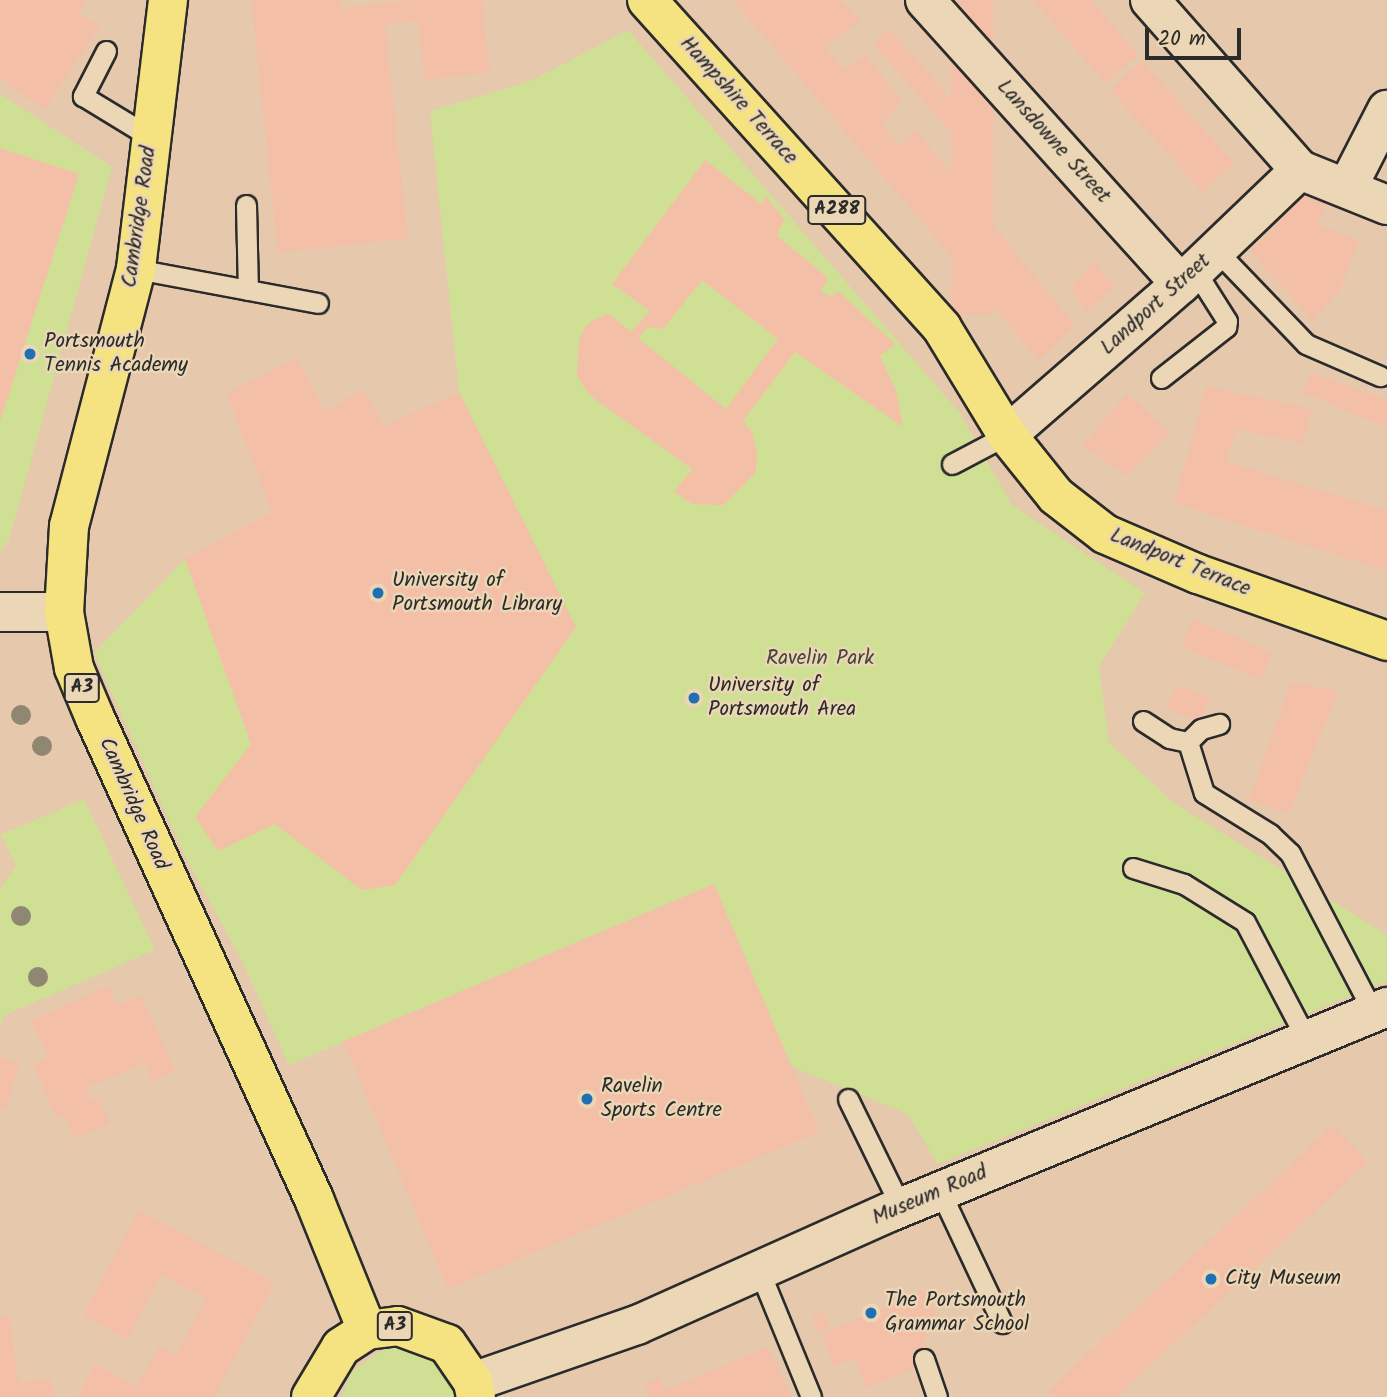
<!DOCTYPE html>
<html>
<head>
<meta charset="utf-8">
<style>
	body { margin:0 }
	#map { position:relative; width:1387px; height:1397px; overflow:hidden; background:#ebd6b5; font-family:Kalam,sans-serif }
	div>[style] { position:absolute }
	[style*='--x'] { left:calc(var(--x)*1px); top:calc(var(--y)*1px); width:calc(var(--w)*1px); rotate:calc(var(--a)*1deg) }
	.built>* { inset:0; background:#e6c8ac; transform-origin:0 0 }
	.green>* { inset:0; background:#cfe094 }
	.building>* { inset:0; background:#f4bfa7; transform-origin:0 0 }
	.roads { filter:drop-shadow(2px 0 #2b2b2b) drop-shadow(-2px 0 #2b2b2b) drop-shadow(0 2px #2b2b2b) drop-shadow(0 -2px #2b2b2b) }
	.lane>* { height:19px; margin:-9.5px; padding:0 9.5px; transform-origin:9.5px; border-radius:9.5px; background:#ebd6b5 }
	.street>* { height:38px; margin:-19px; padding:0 19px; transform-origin:19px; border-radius:19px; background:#ebd6b5 }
	.secondary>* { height:38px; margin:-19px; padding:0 19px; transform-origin:19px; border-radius:19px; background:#ebd6b5 }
	.primary>* { height:38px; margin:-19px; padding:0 19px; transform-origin:19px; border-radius:19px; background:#f5e382 }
	.trees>* { width:20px; height:20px; margin:-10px; border-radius:50%; background:#8f8772 }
	.dots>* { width:19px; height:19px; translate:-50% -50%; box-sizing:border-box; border:4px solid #ebd6b5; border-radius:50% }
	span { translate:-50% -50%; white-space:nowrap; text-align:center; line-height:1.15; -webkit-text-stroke:5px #ebd6b5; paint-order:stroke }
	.shield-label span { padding:2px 5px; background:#ebd6b5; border:2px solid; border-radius:5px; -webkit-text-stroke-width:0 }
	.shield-label { font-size:19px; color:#2b2b2b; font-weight:700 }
	.street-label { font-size:21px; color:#2b2b2b }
	.poi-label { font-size:21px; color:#2b2b2b }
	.left { translate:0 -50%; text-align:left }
	.park-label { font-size:21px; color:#44463b }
	.scale { position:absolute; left:1145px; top:28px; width:96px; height:32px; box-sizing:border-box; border:4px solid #2b2b2b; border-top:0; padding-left:9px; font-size:21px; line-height:24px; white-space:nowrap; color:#2b2b2b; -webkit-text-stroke:5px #ebd6b5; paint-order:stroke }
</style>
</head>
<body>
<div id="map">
	<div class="built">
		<div style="left:0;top:0;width:1387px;height:1397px"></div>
	</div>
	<div class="green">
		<div style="clip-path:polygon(628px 30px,959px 412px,1012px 505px,1145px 593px,1099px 666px,1109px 743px,1174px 803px,1387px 935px,1387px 981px,938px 1164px,908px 1114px,792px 1067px,714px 884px,289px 1065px,242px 961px,187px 860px,94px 653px,185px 559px,251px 744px,275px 824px,362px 890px,395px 885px,575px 627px,459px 392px,430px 111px,531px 81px)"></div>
		<div style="clip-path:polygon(0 94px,112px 167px,9px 540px,0 552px)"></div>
		<div style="clip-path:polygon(84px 799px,155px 950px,5px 1015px,0 1027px,0 889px,16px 866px,1px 835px)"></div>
		<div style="clip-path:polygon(417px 1346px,442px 1357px,464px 1397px,342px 1397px,351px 1372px,387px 1347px)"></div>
	</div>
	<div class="building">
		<div style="clip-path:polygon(0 0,86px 0,78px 12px,100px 27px,44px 109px,0 79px)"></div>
		<div style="clip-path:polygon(251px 0,340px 0,341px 8px,414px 0,482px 0,490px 72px,425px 80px,418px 21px,385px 24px,408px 238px,278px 253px)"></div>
		<div style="clip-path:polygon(733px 0,840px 0,861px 20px,826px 47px,844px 71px,865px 55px,902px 102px,881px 123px,899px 146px,916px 131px,1075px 325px,1039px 360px)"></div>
		<div style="left:951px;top:0;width:42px;height:315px"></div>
		<div style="clip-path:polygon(1033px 0,1091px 0,1138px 55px,1105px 83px)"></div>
		<div style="left:890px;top:29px;width:114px;height:22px;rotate:49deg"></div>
		<div style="left:1142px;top:61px;width:138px;height:43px;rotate:48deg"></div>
		<div style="clip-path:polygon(0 148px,79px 174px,1px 419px,0 419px)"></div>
		<div style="clip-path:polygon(evenodd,705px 160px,763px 205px,765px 195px,784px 219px,777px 236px,828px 278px,820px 292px,832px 296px,838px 291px,895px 344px,880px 356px,896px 390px,903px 427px,795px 352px,743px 421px,752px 432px,757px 452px,756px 472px,724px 505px,693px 504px,674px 492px,692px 469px,589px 395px,577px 376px,579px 340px,587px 324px,608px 313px,631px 332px,650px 311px,612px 284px,705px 160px,702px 280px,778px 339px,726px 409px,638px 338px,648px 327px,663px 329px,702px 280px)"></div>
		<div style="clip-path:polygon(1297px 186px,1327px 201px,1318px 224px,1359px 241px,1340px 290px,1313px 321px,1249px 250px,1277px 226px,1265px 213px)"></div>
		<div style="clip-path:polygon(1093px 261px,1115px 287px,1086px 311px,1071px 289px)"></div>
		<div style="clip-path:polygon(297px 357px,324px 411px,363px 390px,385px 426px,459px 392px,576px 627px,395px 885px,362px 890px,275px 824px,218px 851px,195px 817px,251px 744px,185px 559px,272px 512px,227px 394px)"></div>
		<div style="clip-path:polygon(1312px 373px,1387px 400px,1387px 428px,1302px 392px)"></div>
		<div style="clip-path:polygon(1206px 386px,1312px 409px,1303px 444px,1237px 429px,1225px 461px,1387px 511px,1387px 571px,1174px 503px)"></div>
		<div style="clip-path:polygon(1127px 394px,1170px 432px,1127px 476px,1082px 445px)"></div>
		<div style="left:1193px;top:619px;width:86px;height:30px;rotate:23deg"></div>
		<div style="clip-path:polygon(1291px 682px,1338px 691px,1289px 813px,1249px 800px)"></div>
		<div style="clip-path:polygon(1178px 686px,1210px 697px,1200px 722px,1165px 708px)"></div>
		<div style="left:714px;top:884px;width:269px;height:403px;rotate:67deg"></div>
		<div style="clip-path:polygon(108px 986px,117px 1005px,141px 995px,175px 1071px,152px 1081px,144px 1063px,86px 1088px,92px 1102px,99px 1099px,110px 1123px,75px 1139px,64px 1115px,57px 1118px,33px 1064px,48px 1057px,31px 1021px)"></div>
		<div style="clip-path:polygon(0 1057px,20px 1063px,6px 1108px,0 1106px)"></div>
		<div style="left:1333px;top:1125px;width:51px;height:390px;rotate:47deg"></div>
		<div style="clip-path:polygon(139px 1210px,275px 1283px,214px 1397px,77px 1397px,95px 1364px,137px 1386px,159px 1346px,176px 1355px,206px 1299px,161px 1275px,127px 1339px,83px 1315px)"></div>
		<div style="clip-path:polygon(926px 1290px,939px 1322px,924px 1328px,928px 1337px,923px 1340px,928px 1354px,912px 1361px,915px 1368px,866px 1388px,854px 1358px,834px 1366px,821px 1334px)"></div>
		<div style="left:823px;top:1311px;width:18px;height:12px;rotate:68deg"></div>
		<div style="clip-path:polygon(9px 1316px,19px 1383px,51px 1379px,54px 1397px,0 1397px,0 1317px)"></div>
		<div style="clip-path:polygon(768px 1347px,791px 1397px,650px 1397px,644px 1384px,660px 1378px,664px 1390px)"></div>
	</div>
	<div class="roads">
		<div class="lane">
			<div style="--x:106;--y:51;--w:51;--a:117.1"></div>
			<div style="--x:83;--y:96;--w:81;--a:31.3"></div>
			<div style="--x:246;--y:205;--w:85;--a:88.7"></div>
			<div style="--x:1216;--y:250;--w:130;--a:46.2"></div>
			<div style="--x:1306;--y:344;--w:81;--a:23.4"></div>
			<div style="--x:136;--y:269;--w:185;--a:10.6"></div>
			<div style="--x:1161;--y:378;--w:83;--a:-38.1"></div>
			<div style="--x:1226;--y:327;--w:6;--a:-81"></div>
			<div style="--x:1227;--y:321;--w:45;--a:-122.3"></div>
			<div style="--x:1203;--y:283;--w:15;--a:-148"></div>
			<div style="--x:952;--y:464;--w:62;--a:-27.8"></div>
			<div style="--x:1143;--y:721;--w:31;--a:33"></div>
			<div style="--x:1169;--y:738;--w:19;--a:12"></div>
			<div style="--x:1188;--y:742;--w:18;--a:-45"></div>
			<div style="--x:1201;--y:729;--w:19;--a:-16"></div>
			<div style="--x:1188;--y:742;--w:53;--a:72.6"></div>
			<div style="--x:1204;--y:793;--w:78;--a:31.8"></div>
			<div style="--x:1270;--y:834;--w:28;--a:44"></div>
			<div style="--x:1290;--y:853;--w:179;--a:62.4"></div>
			<div style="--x:1133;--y:868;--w:53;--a:17.4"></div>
			<div style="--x:1184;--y:884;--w:72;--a:31.9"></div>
			<div style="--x:1245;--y:922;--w:131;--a:62.3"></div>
			<div style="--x:848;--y:1099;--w:120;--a:63.9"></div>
			<div style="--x:940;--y:1191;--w:146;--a:64.8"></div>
			<div style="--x:759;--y:1270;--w:137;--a:67.7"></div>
			<div style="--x:924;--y:1359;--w:40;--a:71.1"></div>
		</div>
		<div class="street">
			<div style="--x:925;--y:0;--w:382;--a:48"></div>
			<div style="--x:1150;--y:0;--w:227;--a:48.6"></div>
			<div style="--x:1300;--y:170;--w:94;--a:21.9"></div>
			<div style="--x:1347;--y:188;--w:88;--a:-62.9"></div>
			<div style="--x:1007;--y:435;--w:230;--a:-41"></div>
			<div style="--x:1181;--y:284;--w:165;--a:-43.8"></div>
			<div style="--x:0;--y:612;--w:64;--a:0"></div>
		</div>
		<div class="secondary">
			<div style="--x:473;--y:1382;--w:174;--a:-19.2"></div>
			<div style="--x:637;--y:1325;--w:277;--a:-24.1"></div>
			<div style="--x:890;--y:1212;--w:538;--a:-22.41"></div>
		</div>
		<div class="primary">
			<div style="--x:168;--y:0;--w:271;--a:96.8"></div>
			<div style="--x:136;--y:269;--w:266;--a:104.6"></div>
			<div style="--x:69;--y:526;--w:86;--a:93.3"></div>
			<div style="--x:64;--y:612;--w:57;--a:79.9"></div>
			<div style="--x:74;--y:668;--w:54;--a:67.2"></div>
			<div style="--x:95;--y:718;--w:529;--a:65.52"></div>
			<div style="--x:314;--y:1199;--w:141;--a:68"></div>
			<div style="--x:647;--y:0;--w:441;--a:48"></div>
			<div style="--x:942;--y:328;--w:125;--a:58.7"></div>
			<div style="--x:1007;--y:435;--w:78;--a:51.2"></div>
			<div style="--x:1056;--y:496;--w:62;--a:37.8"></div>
			<div style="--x:1105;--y:534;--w:101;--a:23.3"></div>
			<div style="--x:1198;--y:574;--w:201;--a:19.5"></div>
			<div style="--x:311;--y:1397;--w:58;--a:-59"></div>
			<div style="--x:341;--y:1347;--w:31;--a:-33"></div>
			<div style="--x:367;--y:1330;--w:31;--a:-7"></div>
			<div style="--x:398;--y:1326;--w:52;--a:20.2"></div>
			<div style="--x:447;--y:1344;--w:46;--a:55.6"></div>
			<div style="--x:473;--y:1382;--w:15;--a:79"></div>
		</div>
	</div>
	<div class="trees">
		<div style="left:21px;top:715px"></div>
		<div style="left:42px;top:746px"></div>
		<div style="left:21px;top:916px"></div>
		<div style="left:38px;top:977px"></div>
	</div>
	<div class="dots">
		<div style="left:30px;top:354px;background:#1f6fb2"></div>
		<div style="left:378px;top:593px;background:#1f6fb2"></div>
		<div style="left:694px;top:698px;background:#1f6fb2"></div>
		<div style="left:587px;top:1099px;background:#1f6fb2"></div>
		<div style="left:1211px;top:1279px;background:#1f6fb2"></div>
		<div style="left:871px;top:1313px;background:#1f6fb2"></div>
	</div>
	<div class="shield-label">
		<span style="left:837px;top:210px">A288</span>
		<span style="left:82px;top:688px">A3</span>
		<span style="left:395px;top:1326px">A3</span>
	</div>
	<div class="street-label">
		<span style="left:738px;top:101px;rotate:48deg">Hampshire Terrace</span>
		<span style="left:1053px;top:142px;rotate:48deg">Lansdowne Street</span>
		<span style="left:140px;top:217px;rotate:-82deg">Cambridge Road</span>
		<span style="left:1156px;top:305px;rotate:-42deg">Landport Street</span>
		<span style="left:1180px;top:563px;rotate:22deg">Landport Terrace</span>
		<span style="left:133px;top:804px;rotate:66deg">Cambridge Road</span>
		<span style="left:930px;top:1196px;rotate:-23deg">Museum Road</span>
	</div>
	<div class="poi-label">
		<span class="left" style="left:44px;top:354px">Portsmouth<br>Tennis Academy</span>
		<span class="left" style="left:392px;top:593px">University of<br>Portsmouth Library</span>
		<span class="left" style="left:708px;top:698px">University of<br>Portsmouth Area</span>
		<span class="left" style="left:601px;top:1099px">Ravelin<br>Sports Centre</span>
		<span class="left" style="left:1225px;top:1279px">City Museum</span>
		<span class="left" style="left:885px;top:1313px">The Portsmouth<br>Grammar School</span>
	</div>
	<div class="park-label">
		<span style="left:820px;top:659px">Ravelin Park</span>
	</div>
	<div class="scale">20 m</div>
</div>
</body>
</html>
